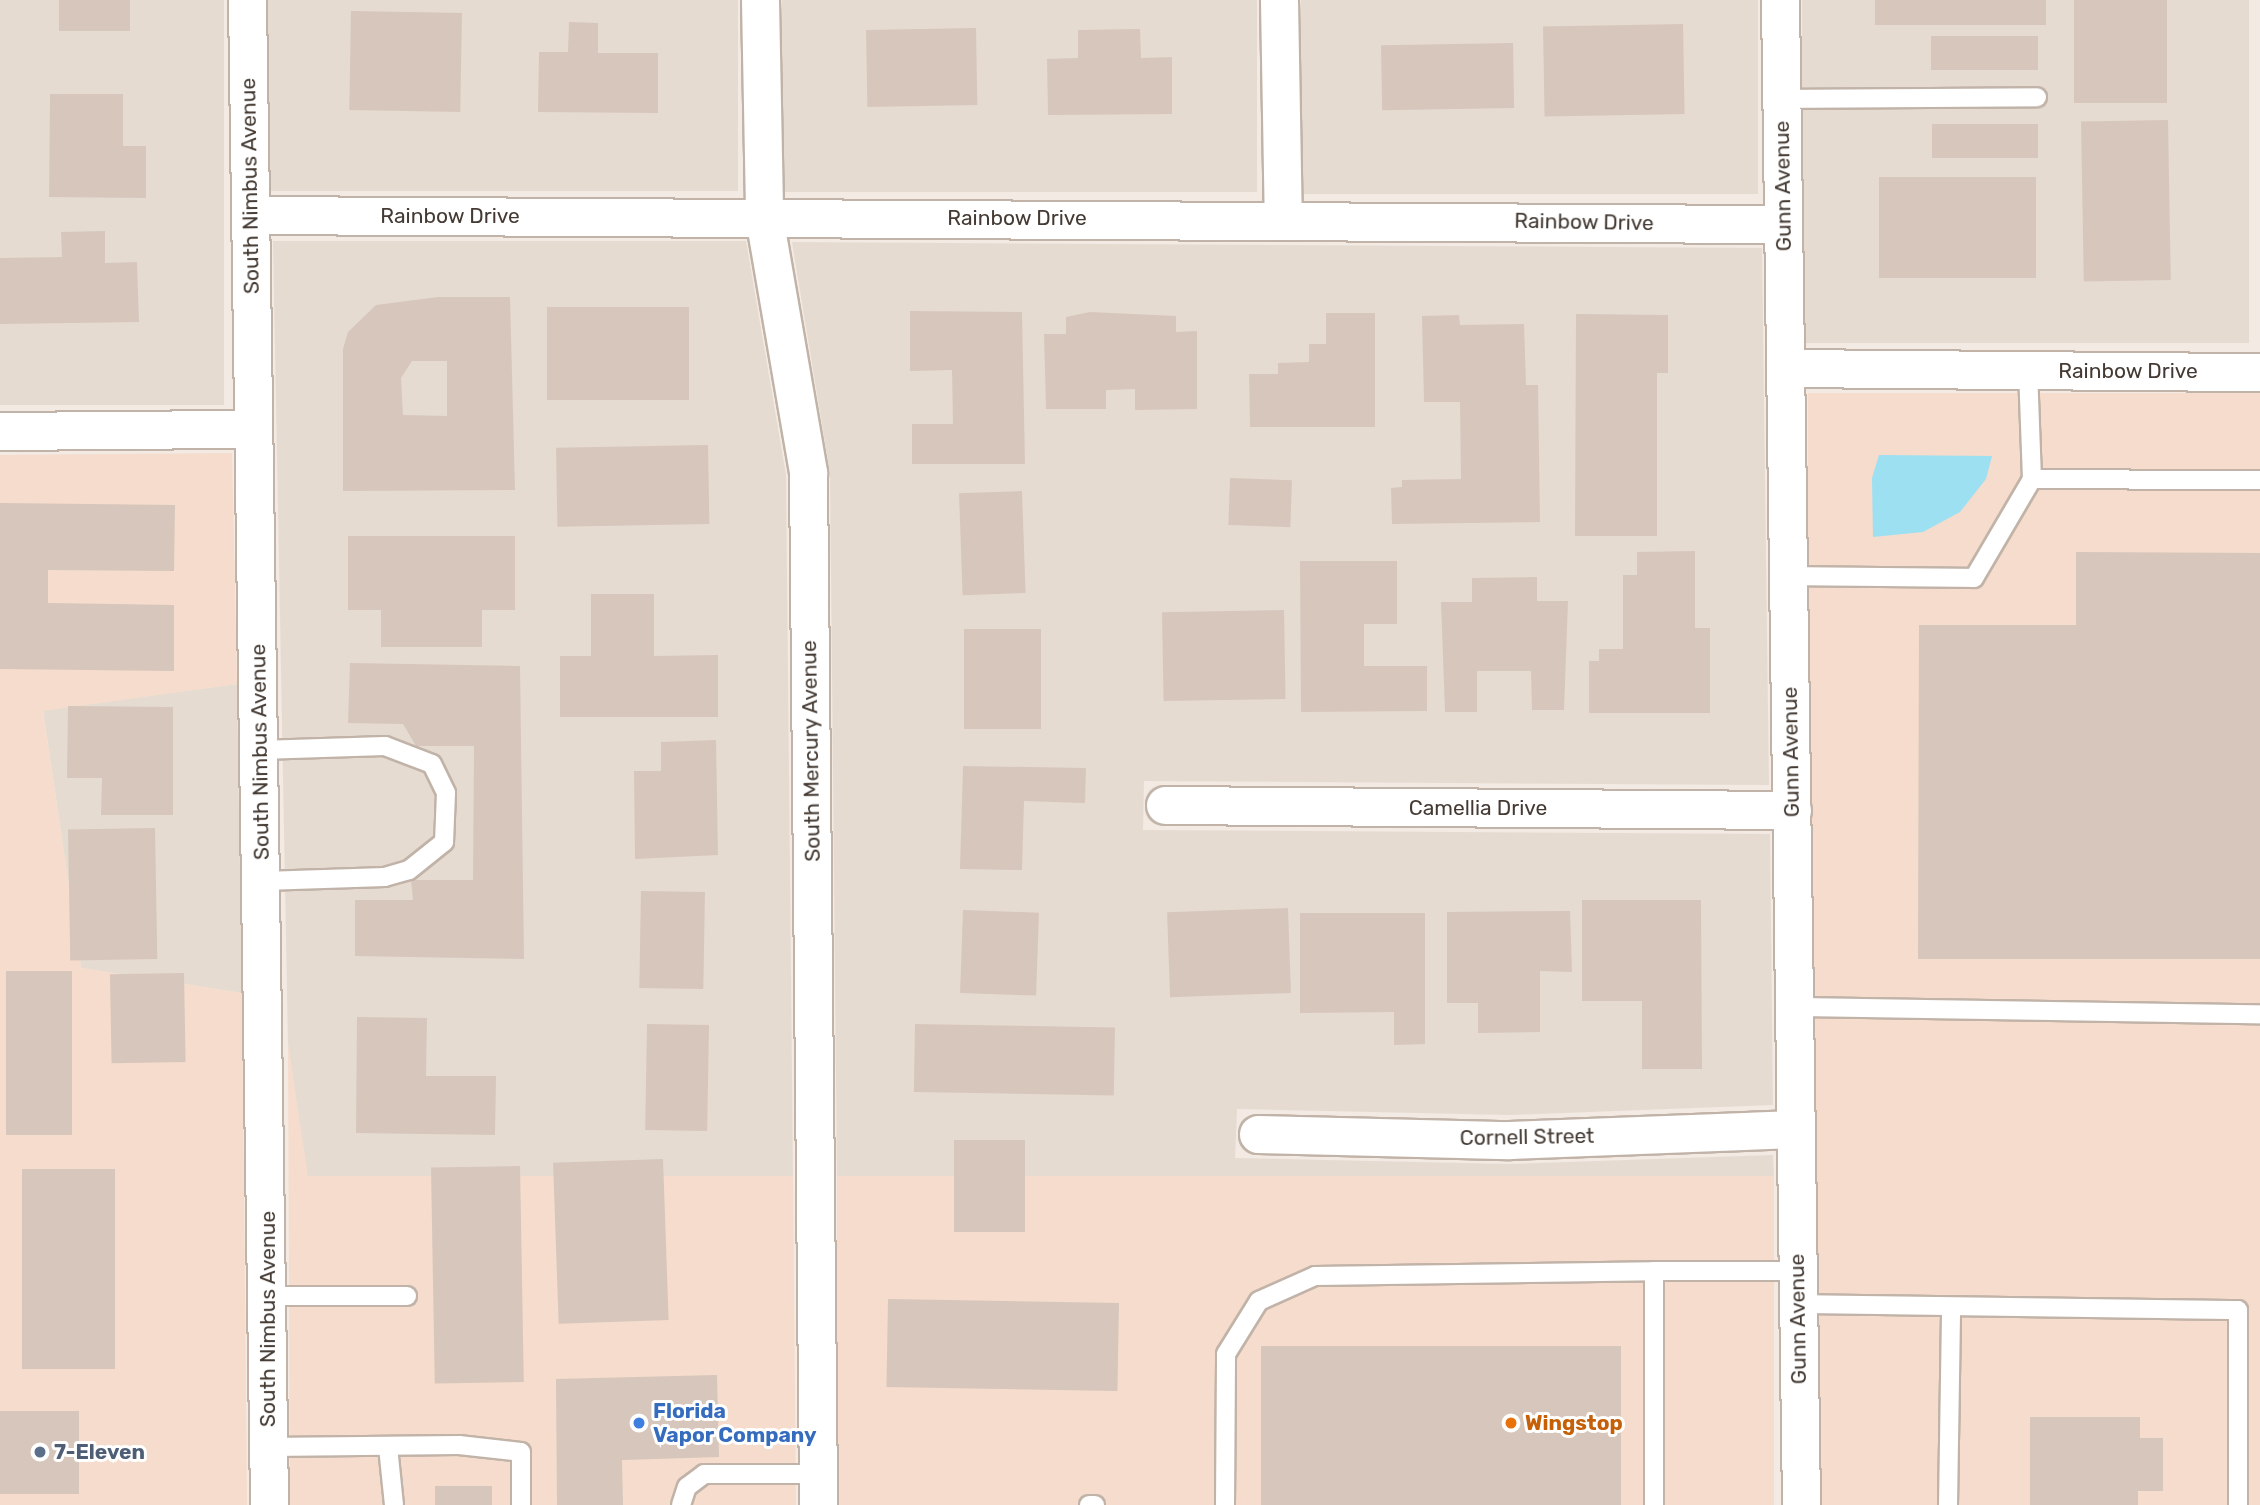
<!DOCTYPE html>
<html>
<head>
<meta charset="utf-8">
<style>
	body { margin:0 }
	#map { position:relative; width:2260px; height:1505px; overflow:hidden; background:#f2eae3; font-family:Rubik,sans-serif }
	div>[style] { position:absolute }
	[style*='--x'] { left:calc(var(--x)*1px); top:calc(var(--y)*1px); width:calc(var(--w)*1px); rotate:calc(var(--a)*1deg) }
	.residential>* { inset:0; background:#e6dbd1; transform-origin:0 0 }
	.commercial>* { inset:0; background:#f5dccc; transform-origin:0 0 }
	.water>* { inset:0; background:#9ce0f2 }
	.building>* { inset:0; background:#d7c6bb; transform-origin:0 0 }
	.roads { filter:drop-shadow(2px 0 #c1b3a8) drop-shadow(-2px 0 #c1b3a8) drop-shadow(0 2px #c1b3a8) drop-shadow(0 -2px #c1b3a8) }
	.lane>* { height:18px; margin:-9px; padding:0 9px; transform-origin:9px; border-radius:9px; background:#fff }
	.street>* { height:37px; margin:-18.5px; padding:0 18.5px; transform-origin:18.5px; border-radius:18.5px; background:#fff }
	.dots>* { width:19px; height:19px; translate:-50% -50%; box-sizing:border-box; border:4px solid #fff; border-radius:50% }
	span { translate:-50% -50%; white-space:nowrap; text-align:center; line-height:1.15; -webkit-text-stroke:6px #fff; paint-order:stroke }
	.street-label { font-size:21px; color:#443a33 }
	.shop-label { font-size:21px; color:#366cbe; font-weight:700 }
	.left { translate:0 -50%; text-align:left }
	.food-label { font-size:21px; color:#c56008; font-weight:700 }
	.service-label { font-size:21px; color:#4e5e75; font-weight:700 }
</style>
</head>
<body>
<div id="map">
	<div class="residential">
		<div style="left:0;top:0;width:224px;height:405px"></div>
		<div style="left:268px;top:0;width:470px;height:191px"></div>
		<div style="left:782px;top:0;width:475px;height:192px"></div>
		<div style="left:1301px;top:0;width:457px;height:194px"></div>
		<div style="left:1802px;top:0;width:447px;height:343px"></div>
		<div style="clip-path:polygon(273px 241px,746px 241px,786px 475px,793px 1176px,307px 1176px,288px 1044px)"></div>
		<div style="clip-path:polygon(792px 242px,1762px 248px,1769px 785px,1144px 781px,1143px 830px,1770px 834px,1773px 1105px,1509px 1115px,1237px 1109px,1235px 1158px,1508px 1164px,1773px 1155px,1774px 1178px,837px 1176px,830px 473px)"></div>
		<div style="clip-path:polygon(237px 684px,242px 993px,81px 968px,43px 710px)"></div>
	</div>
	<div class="commercial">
		<div style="left:1808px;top:393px;width:452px;height:1112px"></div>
		<div style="clip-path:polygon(232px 453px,237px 684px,43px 711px,81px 968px,242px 993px,247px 1505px,0 1505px,0 455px)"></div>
		<div style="clip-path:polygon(288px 1044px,308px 1176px,793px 1176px,796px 1505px,290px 1505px)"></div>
		<div style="left:837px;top:1176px;width:937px;height:329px"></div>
	</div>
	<div class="water">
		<div style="clip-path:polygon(1879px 455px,1992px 456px,1986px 479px,1960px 512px,1923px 532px,1873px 537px,1872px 478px)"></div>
	</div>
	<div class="building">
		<div style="left:59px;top:0;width:71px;height:31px"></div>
		<div style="left:1875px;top:0;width:171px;height:25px"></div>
		<div style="left:2074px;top:0;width:93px;height:103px"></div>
		<div style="left:351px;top:11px;width:111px;height:99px;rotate:1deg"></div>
		<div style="clip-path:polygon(569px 22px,598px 23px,598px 53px,658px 53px,658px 113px,538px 112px,539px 52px,568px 52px)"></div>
		<div style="left:1683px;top:24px;width:90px;height:140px;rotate:89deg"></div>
		<div style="left:976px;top:28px;width:77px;height:110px;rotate:89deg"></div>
		<div style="clip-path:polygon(1140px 29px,1141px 58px,1172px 57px,1172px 114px,1048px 115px,1047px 59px,1078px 58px,1078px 30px)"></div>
		<div style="left:2038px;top:36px;width:34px;height:107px;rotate:90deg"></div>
		<div style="left:1513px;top:43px;width:65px;height:132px;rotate:89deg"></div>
		<div style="clip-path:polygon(50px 94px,123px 94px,123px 146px,146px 146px,146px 198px,49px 197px)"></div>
		<div style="left:2168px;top:120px;width:160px;height:87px;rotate:89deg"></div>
		<div style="left:1932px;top:124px;width:106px;height:34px"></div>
		<div style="left:1879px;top:177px;width:157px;height:101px"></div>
		<div style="clip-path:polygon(105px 231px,105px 263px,137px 262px,139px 322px,0 324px,0 258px,62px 257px,61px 232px)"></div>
		<div style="clip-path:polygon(evenodd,438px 297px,510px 297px,515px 490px,343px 491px,343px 349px,348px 332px,376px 305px,438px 297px,412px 361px,447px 361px,447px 416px,403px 415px,401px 378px,412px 361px)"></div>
		<div style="left:547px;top:307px;width:142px;height:93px"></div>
		<div style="clip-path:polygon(910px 311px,1022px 312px,1025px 464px,912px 464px,912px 424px,953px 424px,952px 370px,910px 371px)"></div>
		<div style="clip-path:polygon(1090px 312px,1176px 316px,1176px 332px,1197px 331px,1197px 409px,1135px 410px,1135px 389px,1106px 390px,1106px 409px,1046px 409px,1044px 334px,1066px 334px,1066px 317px)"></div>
		<div style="clip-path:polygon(1326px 313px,1375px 313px,1375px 427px,1250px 427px,1249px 374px,1278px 374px,1278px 363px,1309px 362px,1309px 344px,1326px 344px)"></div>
		<div style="clip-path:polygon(1576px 314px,1668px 315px,1668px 373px,1657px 373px,1657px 536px,1575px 536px)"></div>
		<div style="clip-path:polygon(1459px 315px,1460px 325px,1524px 324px,1526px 385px,1538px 385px,1540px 522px,1392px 524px,1391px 488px,1402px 487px,1402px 480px,1461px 479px,1460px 402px,1424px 402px,1422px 316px)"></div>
		<div style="left:708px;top:445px;width:79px;height:152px;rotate:89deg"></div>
		<div style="left:1230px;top:478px;width:62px;height:47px;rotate:2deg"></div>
		<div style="left:1022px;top:491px;width:102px;height:63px;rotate:88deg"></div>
		<div style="clip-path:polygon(0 503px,175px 505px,174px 571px,48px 570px,48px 603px,174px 605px,174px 671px,0 669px)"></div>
		<div style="clip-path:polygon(348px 536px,515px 536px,515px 610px,482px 610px,482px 647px,381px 647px,381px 610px,348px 610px)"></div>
		<div style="clip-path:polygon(1695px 551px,1695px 628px,1710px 628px,1710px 713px,1589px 713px,1589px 661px,1599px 661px,1599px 649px,1623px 649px,1623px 575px,1637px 575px,1637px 552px)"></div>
		<div style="clip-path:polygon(2076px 552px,2260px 553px,2260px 959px,1918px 959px,1919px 625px,2076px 625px)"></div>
		<div style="clip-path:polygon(1300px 561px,1397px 561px,1397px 624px,1364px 624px,1364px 666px,1427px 666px,1427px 711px,1301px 712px)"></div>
		<div style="clip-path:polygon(1537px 577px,1537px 601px,1568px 601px,1564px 710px,1532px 710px,1531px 671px,1477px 671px,1477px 712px,1445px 712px,1441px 602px,1472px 602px,1472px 578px)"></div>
		<div style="clip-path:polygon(591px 594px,654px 594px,654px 656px,718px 655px,718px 717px,560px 717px,560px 656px,591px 656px)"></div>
		<div style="left:1284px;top:610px;width:89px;height:122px;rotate:89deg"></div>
		<div style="left:964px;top:629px;width:77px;height:100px"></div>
		<div style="clip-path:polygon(350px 663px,520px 666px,524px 959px,355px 956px,355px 900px,413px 900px,411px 880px,473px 880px,474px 746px,416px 746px,403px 724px,348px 723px)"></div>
		<div style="clip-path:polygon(68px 706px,173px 707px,173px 815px,101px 815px,102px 778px,67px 778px)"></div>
		<div style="clip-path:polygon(716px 740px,718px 855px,635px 859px,634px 771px,661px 771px,661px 742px)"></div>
		<div style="clip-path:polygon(963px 766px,1086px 768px,1085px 803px,1024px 801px,1022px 870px,960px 869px)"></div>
		<div style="left:155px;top:828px;width:131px;height:87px;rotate:89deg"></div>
		<div style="left:641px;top:891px;width:64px;height:97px;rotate:1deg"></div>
		<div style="clip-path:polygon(1582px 900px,1701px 900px,1702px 1069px,1642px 1069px,1642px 1001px,1582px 1001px)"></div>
		<div style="left:1288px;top:908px;width:85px;height:121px;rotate:88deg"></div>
		<div style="left:963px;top:910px;width:76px;height:83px;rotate:2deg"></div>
		<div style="clip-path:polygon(1570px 911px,1572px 972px,1540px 971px,1540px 1032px,1478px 1033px,1478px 1003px,1447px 1003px,1447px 912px)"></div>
		<div style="clip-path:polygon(1300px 913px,1425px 913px,1425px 1044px,1394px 1045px,1394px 1012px,1300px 1013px)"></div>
		<div style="left:6px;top:971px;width:66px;height:164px"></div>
		<div style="left:184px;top:973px;width:89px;height:74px;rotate:89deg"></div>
		<div style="clip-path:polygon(357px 1017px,427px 1018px,426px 1076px,496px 1076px,495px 1135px,356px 1133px)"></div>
		<div style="left:647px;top:1024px;width:62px;height:106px;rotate:1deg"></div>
		<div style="left:915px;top:1024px;width:200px;height:68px;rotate:1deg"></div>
		<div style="left:954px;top:1140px;width:71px;height:92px"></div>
		<div style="left:663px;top:1159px;width:161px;height:110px;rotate:88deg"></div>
		<div style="left:520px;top:1166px;width:216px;height:89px;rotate:89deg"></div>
		<div style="left:22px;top:1169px;width:93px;height:200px"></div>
		<div style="left:888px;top:1299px;width:231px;height:88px;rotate:1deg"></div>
		<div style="left:1261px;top:1346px;width:360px;height:159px"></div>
		<div style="clip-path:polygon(717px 1375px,719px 1457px,622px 1460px,623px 1505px,557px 1505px,556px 1379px)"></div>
		<div style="left:0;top:1411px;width:79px;height:83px"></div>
		<div style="clip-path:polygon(2030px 1417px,2140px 1417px,2140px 1438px,2163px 1438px,2163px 1491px,2138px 1491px,2138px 1505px,2030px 1505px)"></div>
		<div style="left:435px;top:1486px;width:57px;height:19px"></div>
	</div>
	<div class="roads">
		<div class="lane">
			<div style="--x:1781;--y:99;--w:256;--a:-0.4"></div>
			<div style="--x:2028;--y:370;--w:109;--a:87.9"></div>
			<div style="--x:1789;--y:576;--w:185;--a:0.6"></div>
			<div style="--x:1974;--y:578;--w:115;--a:-59.6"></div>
			<div style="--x:2032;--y:479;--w:228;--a:0.3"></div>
			<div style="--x:260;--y:750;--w:125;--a:-1.8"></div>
			<div style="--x:385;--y:746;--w:50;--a:21"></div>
			<div style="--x:432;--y:764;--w:32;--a:64"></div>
			<div style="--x:446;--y:793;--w:49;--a:92.3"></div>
			<div style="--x:444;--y:842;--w:45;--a:141.3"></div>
			<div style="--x:409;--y:870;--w:25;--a:164"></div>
			<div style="--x:385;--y:877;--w:122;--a:178.1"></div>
			<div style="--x:1794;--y:1007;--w:466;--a:0.9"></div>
			<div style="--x:269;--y:1296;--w:138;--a:0"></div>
			<div style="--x:1798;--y:1304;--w:440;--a:0.8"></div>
			<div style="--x:2238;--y:1310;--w:195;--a:90"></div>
			<div style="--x:268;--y:1447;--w:191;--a:-0.6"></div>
			<div style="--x:459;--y:1445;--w:62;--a:6.4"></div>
			<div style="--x:521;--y:1452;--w:53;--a:90"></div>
			<div style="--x:388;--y:1447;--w:58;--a:84.1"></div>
			<div style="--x:681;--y:1505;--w:19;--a:-72"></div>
			<div style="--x:687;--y:1487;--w:21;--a:-37"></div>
			<div style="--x:704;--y:1474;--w:114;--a:0"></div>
			<div style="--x:1089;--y:1505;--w:6;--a:0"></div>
			<div style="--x:1225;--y:1505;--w:151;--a:-89.6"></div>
			<div style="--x:1226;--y:1354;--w:62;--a:-58.1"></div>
			<div style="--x:1259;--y:1301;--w:61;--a:-24.1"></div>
			<div style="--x:1315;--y:1276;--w:339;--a:-0.8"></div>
			<div style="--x:1654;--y:1505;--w:234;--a:-90"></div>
			<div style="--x:1654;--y:1271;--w:143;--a:0"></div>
			<div style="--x:1948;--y:1505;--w:197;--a:-89.1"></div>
		</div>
		<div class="street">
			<div style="--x:247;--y:0;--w:1505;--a:89.16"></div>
			<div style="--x:760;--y:0;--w:217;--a:88.9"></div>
			<div style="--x:764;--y:217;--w:260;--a:80.2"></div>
			<div style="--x:808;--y:473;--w:1032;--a:89.44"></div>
			<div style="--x:1279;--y:0;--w:219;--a:89"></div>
			<div style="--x:1780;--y:0;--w:1505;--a:89.2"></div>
			<div style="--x:251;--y:215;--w:1532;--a:0.34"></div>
			<div style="--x:1785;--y:368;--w:475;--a:0.5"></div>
			<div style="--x:0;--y:431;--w:253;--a:-0.5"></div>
			<div style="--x:1165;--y:805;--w:627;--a:0.46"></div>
			<div style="--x:1258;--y:1134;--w:251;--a:1.4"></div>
			<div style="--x:1509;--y:1140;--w:286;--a:-2.2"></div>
		</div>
	</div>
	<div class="dots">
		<div style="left:639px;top:1423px;background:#3f7fe0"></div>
		<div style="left:1511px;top:1423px;background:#e8710a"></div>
		<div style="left:40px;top:1452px;background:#5c6f8a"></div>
	</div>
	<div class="street-label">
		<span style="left:250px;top:186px;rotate:-91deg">South Nimbus Avenue</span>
		<span style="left:1783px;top:186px;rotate:-91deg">Gunn Avenue</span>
		<span style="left:450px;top:216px">Rainbow Drive</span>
		<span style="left:1017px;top:218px">Rainbow Drive</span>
		<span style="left:1584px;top:222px;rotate:1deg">Rainbow Drive</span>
		<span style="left:2128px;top:371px">Rainbow Drive</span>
		<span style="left:811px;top:751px;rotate:-91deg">South Mercury Avenue</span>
		<span style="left:260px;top:752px;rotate:-91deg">South Nimbus Avenue</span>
		<span style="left:1791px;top:752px;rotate:-91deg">Gunn Avenue</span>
		<span style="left:1478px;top:808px">Camellia Drive</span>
		<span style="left:1527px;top:1137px;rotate:-1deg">Cornell Street</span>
		<span style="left:268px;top:1319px;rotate:-90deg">South Nimbus Avenue</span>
		<span style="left:1798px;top:1319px;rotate:-91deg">Gunn Avenue</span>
	</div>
	<div class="shop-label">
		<span class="left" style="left:653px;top:1423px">Florida<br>Vapor Company</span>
	</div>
	<div class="food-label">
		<span class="left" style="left:1525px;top:1423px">Wingstop</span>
	</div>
	<div class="service-label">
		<span class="left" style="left:54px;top:1452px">7-Eleven</span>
	</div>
</div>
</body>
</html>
